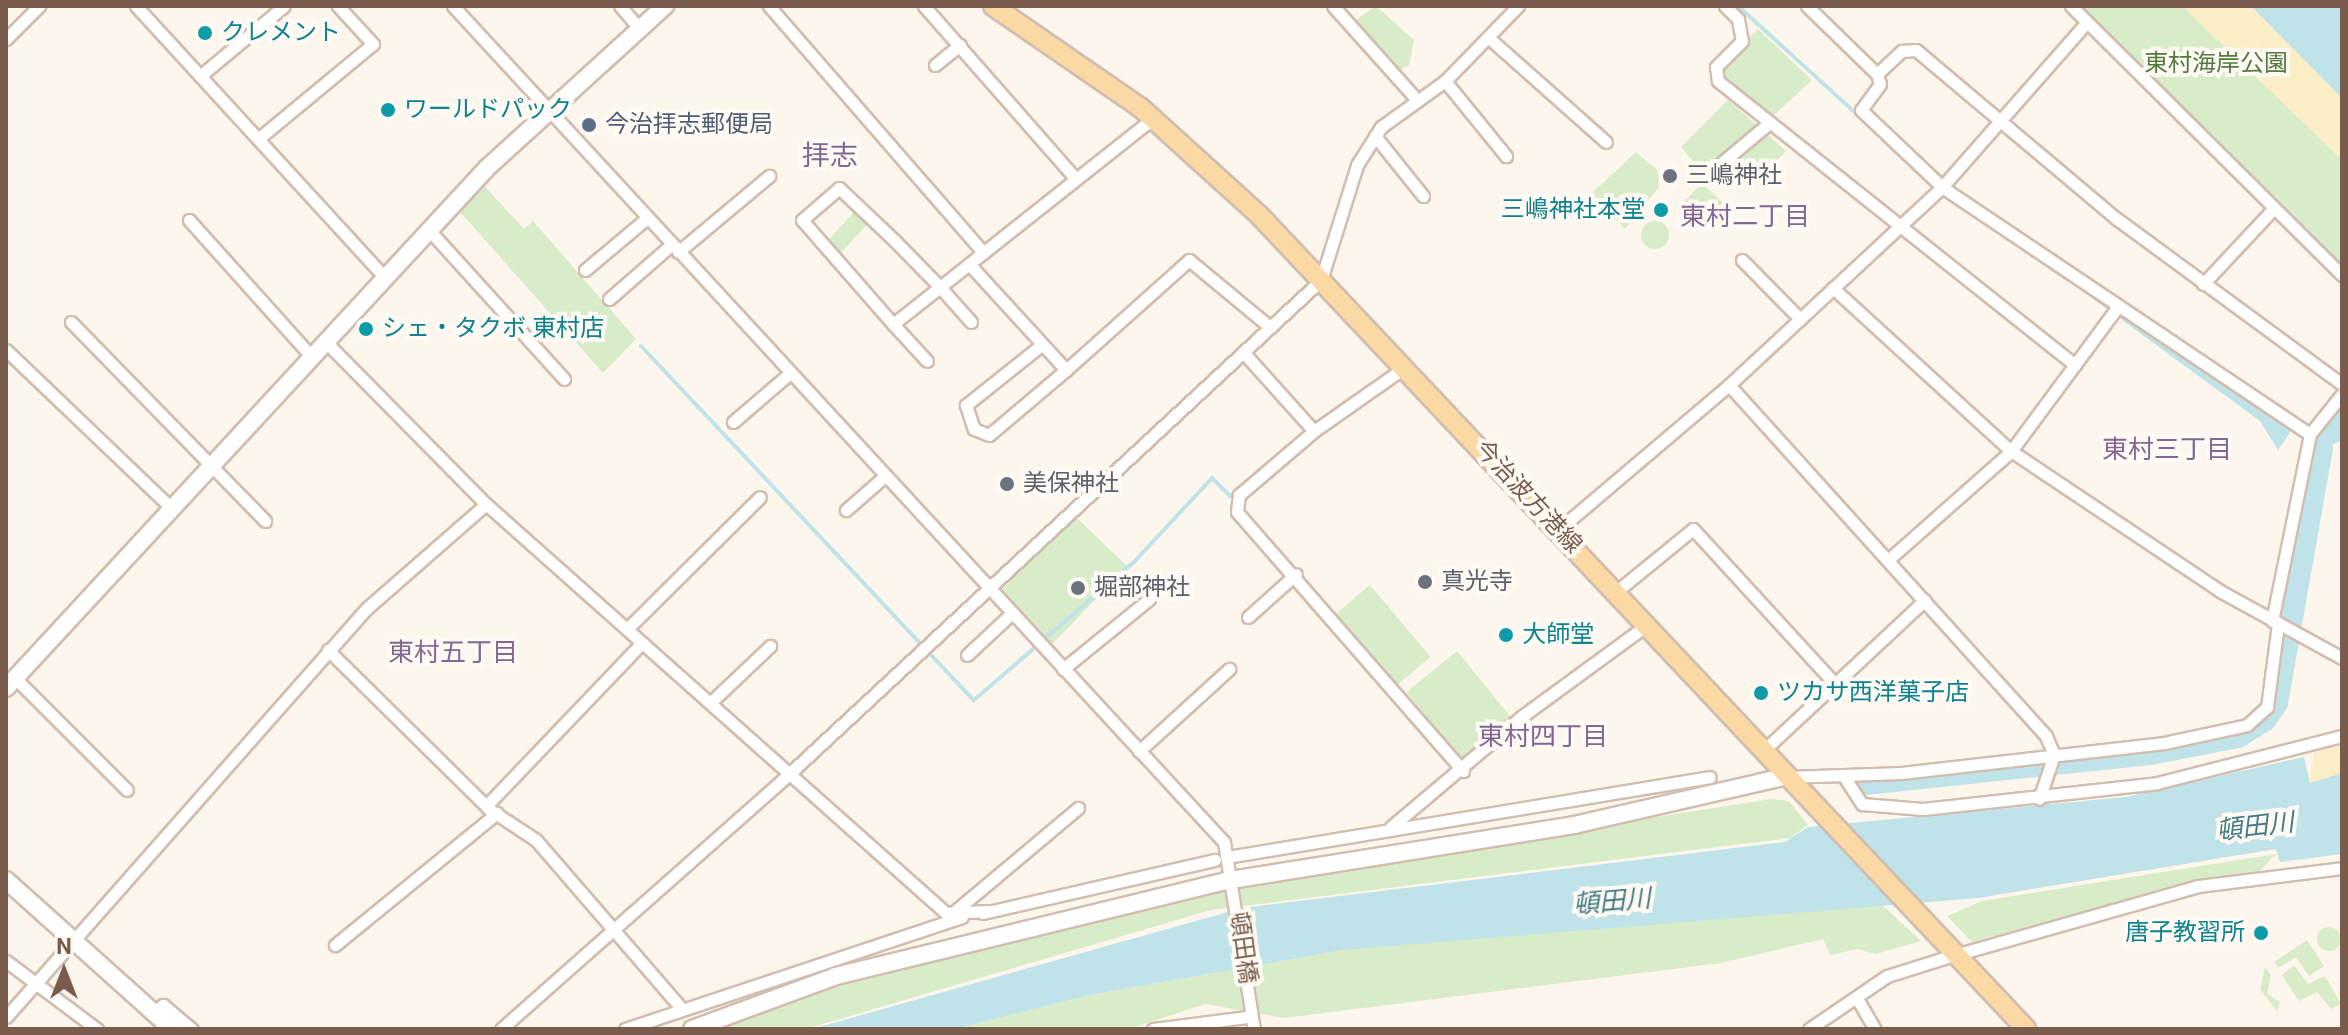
<!DOCTYPE html>
<html>
<head>
<meta charset="utf-8">
<style>
	body { margin:0 }
	#map { position:relative; width:2348px; height:1035px; overflow:hidden; background:#fdf6ec; font-family:Roboto,"Noto Sans JP",sans-serif }
	div>[style] { position:absolute }
	[style*='--x'] { left:calc(var(--x)*1px); top:calc(var(--y)*1px); width:calc(var(--w)*1px); rotate:calc(var(--a)*1deg) }
	.green>* { inset:0; background:#d8ecc9; transform-origin:0 0 }
	.round { border-radius:50% }
	.sand>* { inset:0; background:#fcefc7 }
	.water>* { inset:0; background:#bfe3e8 }
	.stream>* { height:4px; margin:-2px; padding:0 2px; transform-origin:2px; border-radius:2px; background:#bfe3e8 }
	.river>* { height:24px; margin:-12px; padding:0 12px; transform-origin:12px; border-radius:12px; background:#bfe3e8 }
	.roads { filter:drop-shadow(2px 0 #d1beb0) drop-shadow(-2px 0 #d1beb0) drop-shadow(0 2px #d1beb0) drop-shadow(0 -2px #d1beb0) }
	.street>* { height:11px; margin:-5.5px; padding:0 5.5px; transform-origin:5.5px; border-radius:5.5px; background:#fff }
	.secondary>* { height:16px; margin:-8px; padding:0 8px; transform-origin:8px; border-radius:8px; background:#fff }
	.primary>* { height:18px; margin:-9px; padding:0 9px; transform-origin:9px; border-radius:9px; background:#fbd9a5 }
	.dots>* { width:22px; height:22px; translate:-50% -50%; box-sizing:border-box; border:4px solid #fffaf3; border-radius:50% }
	span { translate:-50% -50%; white-space:nowrap; text-align:center; line-height:1.15; -webkit-text-stroke:8px #fffaf3; paint-order:stroke }
	.culture-label { font-size:24px; color:#0d838f }
	.left { translate:0 -50%; text-align:left }
	.right { translate:-100% -50%; text-align:right }
	.park-label { font-size:24px; color:#537a41 }
	.service-label { font-size:24px; color:#4e5e75 }
	.worship-label { font-size:24px; color:#5b616d }
	.street-label { font-size:24px; color:#7a5c4d }
	.neighbourhood-label { font-size:26px; color:#846695 }
	.water-label { font-size:26px; color:#437c86; font-style:italic }
	.quarter-label { font-size:28px; color:#846695 }
	.frame { position:absolute; inset:0; border:8px solid #7a5c4d; pointer-events:none }
	.north { position:absolute; left:24px; top:931px; width:80px; height:80px; -webkit-text-stroke:6px #fffaf3; paint-order:stroke; rotate:0deg; font-size:22px; font-weight:700; line-height:32px; text-align:center; color:#7a5c4d }
	.north::after { content:''; display:block; margin:auto; width:28px; height:36px; background:#7a5c4d; clip-path:polygon(50% 0,100% 100%,50% 72%,0 100%) }
</style>
</head>
<body>
<div id="map">
	<div class="green">
		<div style="clip-path:polygon(1376px 6px,1414px 40px,1409px 65px,1398px 72px,1353px 22px)"></div>
		<div style="clip-path:polygon(2078px 6px,2242px 6px,2342px 120px,2342px 267px)"></div>
		<div style="clip-path:polygon(1758px 29px,1812px 80px,1770px 119px,1721px 77px,1720px 67px)"></div>
		<div style="clip-path:polygon(1728px 100px,1786px 151px,1770px 168px,1750px 158px,1714px 186px,1681px 147px)"></div>
		<div style="clip-path:polygon(1636px 152px,1658px 171px,1659px 187px,1625px 229px,1591px 194px)"></div>
		<div style="clip-path:polygon(478px 179px,524px 229px,533px 221px,636px 339px,603px 373px,454px 205px)"></div>
		<div style="clip-path:polygon(1702px 183px,1725px 205px,1697px 230px,1684px 202px)"></div>
		<div style="left:856px;top:210px;width:18px;height:45px;rotate:43deg"></div>
		<div class="round" style="left:1641px;top:221px;width:28px;height:28px"></div>
		<div style="left:1074px;top:515px;width:74px;height:110px;rotate:44deg"></div>
		<div style="left:1370px;top:585px;width:94px;height:45px;rotate:50deg"></div>
		<div style="left:1457px;top:651px;width:87px;height:65px;rotate:51deg"></div>
		<div style="clip-path:polygon(1771px 799px,1789px 801px,1808px 825px,1790px 838px,1211px 910px,806px 1029px,711px 1029px,864px 975px,1282px 876px)"></div>
		<div style="clip-path:polygon(2276px 854px,2258px 873px,2170px 888px,1972px 942px,1947px 916px,1982px 901px)"></div>
		<div style="clip-path:polygon(1878px 901px,1921px 941px,1876px 954px,1858px 949px,1830px 955px,1823px 939px,1721px 963px,1284px 1018px,1205px 1004px,1129px 1029px,955px 1029px,1090px 995px,1343px 950px)"></div>
		<div class="round" style="left:2317px;top:927px;width:24px;height:24px"></div>
		<div style="clip-path:polygon(2307px 940px,2324px 966px,2309px 976px,2296px 957px,2278px 968px,2274px 962px)"></div>
		<div style="clip-path:polygon(2294px 965px,2308px 984px,2325px 976px,2341px 1004px,2331px 1009px,2317px 992px,2299px 1001px,2282px 975px)"></div>
		<div style="clip-path:polygon(2265px 967px,2271px 975px,2267px 994px,2280px 1002px,2277px 1011px,2260px 989px)"></div>
	</div>
	<div class="sand">
		<div style="clip-path:polygon(2182px 6px,2252px 6px,2342px 98px,2342px 160px)"></div>
		<div style="clip-path:polygon(2342px 743px,2342px 773px,2309px 784px,2314px 753px)"></div>
	</div>
	<div class="water">
		<div style="clip-path:polygon(2252px 6px,2342px 6px,2342px 98px,2251px 6px)"></div>
		<div style="clip-path:polygon(1980px 216px,2291px 431px,2278px 450px,2260px 421px)"></div>
		<div style="clip-path:polygon(2342px 400px,2342px 441px,2321px 448px,2316px 432px)"></div>
		<div style="clip-path:polygon(2304px 757px,2310px 783px,2342px 773px,2342px 854px,2280px 862px,2276px 849px,1978px 898px,1343px 950px,1090px 995px,955px 1029px,812px 1029px,1242px 908px,1785px 842px,1808px 827px,2126px 797px)"></div>
	</div>
	<div class="stream">
		<div style="--x:1738;--y:6;--w:193;--a:42.3"></div>
		<div style="--x:641;--y:346;--w:486;--a:46.8"></div>
		<div style="--x:974;--y:700;--w:211;--a:-40.8"></div>
		<div style="--x:1134;--y:562;--w:115;--a:-47.1"></div>
		<div style="--x:1212;--y:478;--w:25;--a:45"></div>
		<div style="--x:1230;--y:496;--w:8;--a:-40"></div>
	</div>
	<div class="river">
		<div style="--x:1865;--y:783;--w:287;--a:-6"></div>
		<div style="--x:2150;--y:753;--w:90;--a:-10.9"></div>
		<div style="--x:2238;--y:736;--w:31;--a:-32"></div>
		<div style="--x:2264;--y:720;--w:21;--a:-55"></div>
		<div style="--x:2276;--y:703;--w:259;--a:-80"></div>
	</div>
	<div class="roads">
		<div class="street">
			<div style="--x:136;--y:6;--w:367;--a:47.5"></div>
			<div style="--x:453;--y:6;--w:1137;--a:47.32"></div>
			<div style="--x:1224;--y:842;--w:189;--a:80.9"></div>
			<div style="--x:620;--y:6;--w:29;--a:49"></div>
			<div style="--x:769;--y:6;--w:327;--a:49"></div>
			<div style="--x:924;--y:6;--w:230;--a:48.7"></div>
			<div style="--x:1333;--y:6;--w:127;--a:48.2"></div>
			<div style="--x:1725;--y:6;--w:18;--a:45"></div>
			<div style="--x:1738;--y:19;--w:22;--a:80"></div>
			<div style="--x:1742;--y:41;--w:37;--a:135"></div>
			<div style="--x:1716;--y:67;--w:14;--a:82"></div>
			<div style="--x:1718;--y:81;--w:456;--a:38.5"></div>
			<div style="--x:1807;--y:6;--w:98;--a:44.2"></div>
			<div style="--x:1877;--y:74;--w:10;--a:73"></div>
			<div style="--x:1880;--y:84;--w:32;--a:126"></div>
			<div style="--x:1861;--y:110;--w:112;--a:43.5"></div>
			<div style="--x:1942;--y:187;--w:443;--a:33.9"></div>
			<div style="--x:2071;--y:6;--w:382;--a:44.8"></div>
			<div style="--x:6;--y:39;--w:47;--a:-45"></div>
			<div style="--x:1490;--y:39;--w:155;--a:41.6"></div>
			<div style="--x:935;--y:65;--w:32;--a:-39"></div>
			<div style="--x:1877;--y:74;--w:34;--a:-43"></div>
			<div style="--x:1902;--y:51;--w:14;--a:-4"></div>
			<div style="--x:1916;--y:50;--w:263;--a:40.1"></div>
			<div style="--x:2117;--y:219;--w:279;--a:36.3"></div>
			<div style="--x:200;--y:76;--w:109;--a:-39.8"></div>
			<div style="--x:1445;--y:81;--w:97;--a:50.9"></div>
			<div style="--x:1375;--y:136;--w:77;--a:51.3"></div>
			<div style="--x:258;--y:139;--w:149;--a:-39.6"></div>
			<div style="--x:373;--y:44;--w:52;--a:-132.6"></div>
			<div style="--x:1713;--y:170;--w:72;--a:-39.9"></div>
			<div style="--x:189;--y:220;--w:181;--a:48.1"></div>
			<div style="--x:429;--y:230;--w:201;--a:47.8"></div>
			<div style="--x:678;--y:252;--w:119;--a:-39.9"></div>
			<div style="--x:1742;--y:260;--w:83;--a:45.5"></div>
			<div style="--x:969;--y:264;--w:144;--a:47.5"></div>
			<div style="--x:1066;--y:370;--w:165;--a:-41.8"></div>
			<div style="--x:1189;--y:260;--w:105;--a:39.6"></div>
			<div style="--x:585;--y:270;--w:81;--a:-40"></div>
			<div style="--x:2203;--y:284;--w:104;--a:-46.9"></div>
			<div style="--x:1833;--y:288;--w:241;--a:42.5"></div>
			<div style="--x:2011;--y:451;--w:252;--a:33.8"></div>
			<div style="--x:2220;--y:591;--w:139;--a:28.8"></div>
			<div style="--x:609;--y:299;--w:82;--a:-41.1"></div>
			<div style="--x:71;--y:322;--w:278;--a:45.7"></div>
			<div style="--x:971;--y:322;--w:47;--a:-131.5"></div>
			<div style="--x:940;--y:287;--w:64;--a:-134.4"></div>
			<div style="--x:895;--y:241;--w:77;--a:-136.6"></div>
			<div style="--x:839;--y:188;--w:49;--a:139.1"></div>
			<div style="--x:802;--y:220;--w:138;--a:48.8"></div>
			<div style="--x:893;--y:324;--w:60;--a:-38.2"></div>
			<div style="--x:940;--y:287;--w:263;--a:-38.4"></div>
			<div style="--x:1146;--y:124;--w:9;--a:-41"></div>
			<div style="--x:893;--y:324;--w:50;--a:47.4"></div>
			<div style="--x:324;--y:340;--w:231;--a:45.4"></div>
			<div style="--x:486;--y:504;--w:616;--a:41.64"></div>
			<div style="--x:946;--y:913;--w:43;--a:-2.7"></div>
			<div style="--x:1040;--y:346;--w:95;--a:141.4"></div>
			<div style="--x:966;--y:405;--w:25;--a:72"></div>
			<div style="--x:974;--y:429;--w:16;--a:22"></div>
			<div style="--x:989;--y:435;--w:101;--a:-40.2"></div>
			<div style="--x:6;--y:350;--w:226;--a:43.7"></div>
			<div style="--x:1243;--y:352;--w:106;--a:48.1"></div>
			<div style="--x:1314;--y:431;--w:111;--a:-35.1"></div>
			<div style="--x:1729;--y:385;--w:473;--a:47.9"></div>
			<div style="--x:2046;--y:736;--w:21;--a:67"></div>
			<div style="--x:2054;--y:755;--w:46;--a:108.8"></div>
			<div style="--x:733;--y:422;--w:75;--a:-40.7"></div>
			<div style="--x:1314;--y:431;--w:99;--a:139.5"></div>
			<div style="--x:1239;--y:495;--w:17;--a:97"></div>
			<div style="--x:1237;--y:512;--w:344;--a:48.9"></div>
			<div style="--x:846;--y:510;--w:52;--a:-41.1"></div>
			<div style="--x:1558;--y:530;--w:224;--a:-40.3"></div>
			<div style="--x:1729;--y:385;--w:291;--a:-42.9"></div>
			<div style="--x:1942;--y:187;--w:218;--a:-48.7"></div>
			<div style="--x:1888;--y:560;--w:164;--a:-41.5"></div>
			<div style="--x:2011;--y:451;--w:177;--a:-53.5"></div>
			<div style="--x:1617;--y:591;--w:98;--a:-39.2"></div>
			<div style="--x:1693;--y:529;--w:210;--a:47.5"></div>
			<div style="--x:1248;--y:617;--w:64;--a:-41.9"></div>
			<div style="--x:2272;--y:621;--w:191;--a:-78.5"></div>
			<div style="--x:2310;--y:434;--w:51;--a:-51.3"></div>
			<div style="--x:627;--y:629;--w:187;--a:-44.8"></div>
			<div style="--x:328;--y:650;--w:226;--a:44.6"></div>
			<div style="--x:489;--y:809;--w:56;--a:33.4"></div>
			<div style="--x:536;--y:840;--w:221;--a:49.2"></div>
			<div style="--x:967;--y:655;--w:60;--a:-43"></div>
			<div style="--x:1063;--y:669;--w:111;--a:-39.1"></div>
			<div style="--x:15;--y:678;--w:158;--a:45"></div>
			<div style="--x:710;--y:703;--w:83;--a:-43.5"></div>
			<div style="--x:1139;--y:751;--w:122;--a:-42.3"></div>
			<div style="--x:1763;--y:751;--w:221;--a:-43"></div>
			<div style="--x:1843;--y:775;--w:35;--a:57"></div>
			<div style="--x:1862;--y:804;--w:61;--a:4.7"></div>
			<div style="--x:1923;--y:809;--w:235;--a:-6.3"></div>
			<div style="--x:2157;--y:783;--w:191;--a:-14.3"></div>
			<div style="--x:1787;--y:777;--w:114;--a:-2"></div>
			<div style="--x:1901;--y:773;--w:265;--a:-6.5"></div>
			<div style="--x:2164;--y:743;--w:85;--a:-12.2"></div>
			<div style="--x:2247;--y:725;--w:27;--a:-42"></div>
			<div style="--x:2267;--y:707;--w:85;--a:-82.5"></div>
			<div style="--x:486;--y:806;--w:226;--a:-46.3"></div>
			<div style="--x:1391;--y:827;--w:170;--a:-40.2"></div>
			<div style="--x:1521;--y:717;--w:157;--a:-36.2"></div>
			<div style="--x:1233;--y:856;--w:483;--a:-9.4"></div>
			<div style="--x:954;--y:912;--w:162;--a:-40"></div>
			<div style="--x:983;--y:913;--w:238;--a:-12.9"></div>
			<div style="--x:335;--y:945;--w:209;--a:-39.2"></div>
			<div style="--x:6;--y:961;--w:114;--a:36.8"></div>
			<div style="--x:1858;--y:1000;--w:34;--a:60"></div>
			<div style="--x:153;--y:1013;--w:13;--a:-39"></div>
			<div style="--x:163;--y:1005;--w:38;--a:40"></div>
			<div style="--x:6;--y:1017;--w:544;--a:-48.58"></div>
			<div style="--x:366;--y:609;--w:159;--a:-41.2"></div>
			<div style="--x:501;--y:1029;--w:385;--a:-41.5"></div>
			<div style="--x:789;--y:774;--w:726;--a:-42.88"></div>
			<div style="--x:1321;--y:280;--w:121;--a:-72.6"></div>
			<div style="--x:1357;--y:165;--w:45;--a:-57.7"></div>
			<div style="--x:1381;--y:127;--w:79;--a:-35.7"></div>
			<div style="--x:1445;--y:81;--w:105;--a:-45.8"></div>
			<div style="--x:625;--y:1029;--w:355;--a:-18.4"></div>
			<div style="--x:1153;--y:1029;--w:95;--a:-7.3"></div>
			<div style="--x:1809;--y:1029;--w:94;--a:-34.2"></div>
			<div style="--x:1887;--y:976;--w:60;--a:-17.5"></div>
			<div style="--x:1944;--y:958;--w:264;--a:-15.8"></div>
			<div style="--x:2198;--y:886;--w:145;--a:-7.1"></div>
		</div>
		<div class="secondary">
			<div style="--x:6;--y:688;--w:708;--a:-47.23"></div>
			<div style="--x:487;--y:168;--w:241;--a:-42.3"></div>
			<div style="--x:6;--y:880;--w:223;--a:41.9"></div>
			<div style="--x:692;--y:1029;--w:153;--a:-20.2"></div>
			<div style="--x:836;--y:976;--w:406;--a:-13.7"></div>
			<div style="--x:1231;--y:880;--w:347;--a:-9.1"></div>
			<div style="--x:1574;--y:825;--w:215;--a:-12.9"></div>
		</div>
		<div class="primary">
			<div style="--x:993;--y:6;--w:180;--a:34.6"></div>
			<div style="--x:1141;--y:108;--w:161;--a:42.2"></div>
			<div style="--x:1260;--y:216;--w:1117;--a:46.7"></div>
		</div>
	</div>
	<div class="dots">
		<div style="left:205px;top:33px;background:#0f9aa8"></div>
		<div style="left:388px;top:110px;background:#0f9aa8"></div>
		<div style="left:589px;top:125px;background:#5c6f8a"></div>
		<div style="left:1670px;top:176px;background:#6b7280"></div>
		<div style="left:1661px;top:210px;background:#0f9aa8"></div>
		<div style="left:366px;top:329px;background:#0f9aa8"></div>
		<div style="left:1007px;top:484px;background:#6b7280"></div>
		<div style="left:1425px;top:582px;background:#6b7280"></div>
		<div style="left:1078px;top:588px;background:#6b7280"></div>
		<div style="left:1506px;top:635px;background:#0f9aa8"></div>
		<div style="left:1761px;top:693px;background:#0f9aa8"></div>
		<div style="left:2261px;top:933px;background:#0f9aa8"></div>
	</div>
	<div class="culture-label">
		<span class="left" style="left:221px;top:33px">クレメント</span>
		<span class="left" style="left:404px;top:110px">ワールドパック</span>
		<span class="right" style="left:1645px;top:210px">三嶋神社本堂</span>
		<span class="left" style="left:382px;top:329px">シェ・タクボ 東村店</span>
		<span class="left" style="left:1522px;top:635px">大師堂</span>
		<span class="left" style="left:1777px;top:693px">ツカサ西洋菓子店</span>
		<span class="right" style="left:2245px;top:933px">唐子教習所</span>
	</div>
	<div class="park-label">
		<span style="left:2216px;top:64px">東村海岸公園</span>
	</div>
	<div class="service-label">
		<span class="left" style="left:605px;top:125px">今治拝志郵便局</span>
	</div>
	<div class="worship-label">
		<span class="left" style="left:1686px;top:176px">三嶋神社</span>
		<span class="left" style="left:1023px;top:484px">美保神社</span>
		<span class="left" style="left:1441px;top:582px">真光寺</span>
		<span class="left" style="left:1094px;top:588px">堀部神社</span>
	</div>
	<div class="street-label">
		<span style="left:1528px;top:497px;rotate:47deg">今治波方港線</span>
		<span style="left:1243px;top:948px;rotate:82deg">頓田橋</span>
	</div>
	<div class="neighbourhood-label">
		<span style="left:1745px;top:217px">東村二丁目</span>
		<span style="left:2167px;top:450px">東村三丁目</span>
		<span style="left:453px;top:653px">東村五丁目</span>
		<span style="left:1543px;top:737px">東村四丁目</span>
	</div>
	<div class="water-label">
		<span style="left:2255px;top:827px;rotate:-7deg">頓田川</span>
		<span style="left:1612px;top:902px;rotate:-5deg">頓田川</span>
	</div>
	<div class="quarter-label">
		<span style="left:830px;top:156px">拝志</span>
	</div>
	<div class="frame"></div>
	<div class="north">N</div>
</div>
</body>
</html>
